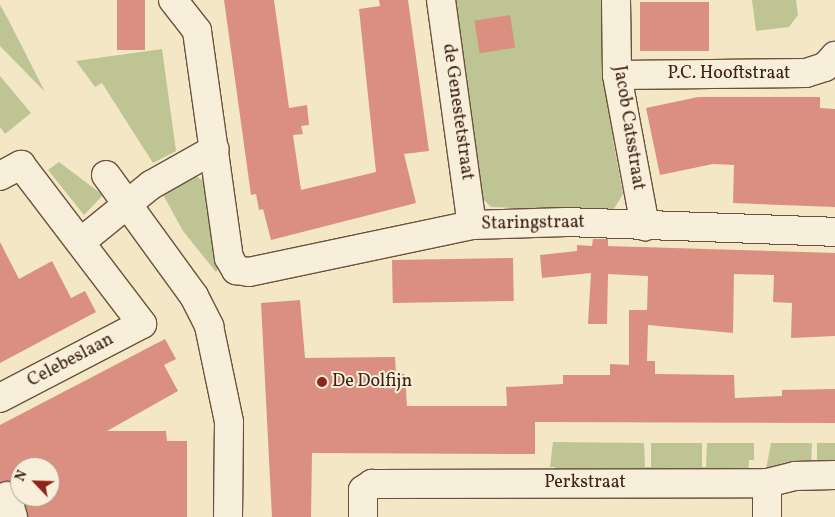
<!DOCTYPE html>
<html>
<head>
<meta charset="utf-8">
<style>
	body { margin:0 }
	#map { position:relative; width:835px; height:517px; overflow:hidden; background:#f4e7c6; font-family:Vollkorn,serif }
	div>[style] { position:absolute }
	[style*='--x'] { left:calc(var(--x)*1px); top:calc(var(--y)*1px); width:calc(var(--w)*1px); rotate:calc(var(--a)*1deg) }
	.green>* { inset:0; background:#bec493; transform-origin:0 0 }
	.building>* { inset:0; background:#da8f80; transform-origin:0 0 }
	.roads { filter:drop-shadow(1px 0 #6a523e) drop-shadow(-1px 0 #6a523e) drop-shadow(0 1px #6a523e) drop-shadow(0 -1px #6a523e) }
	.street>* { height:28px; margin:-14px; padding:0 14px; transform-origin:14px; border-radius:14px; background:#f8efda }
	.secondary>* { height:28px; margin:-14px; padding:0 14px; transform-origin:14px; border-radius:14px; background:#f8efda }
	.dots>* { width:14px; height:14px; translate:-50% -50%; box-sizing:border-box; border:2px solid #f8efda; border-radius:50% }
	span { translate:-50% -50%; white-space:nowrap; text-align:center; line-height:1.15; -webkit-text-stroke:4px #f8efda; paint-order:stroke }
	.street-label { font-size:18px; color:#3c2011 }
	.poi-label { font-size:18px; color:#3c2011 }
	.left { translate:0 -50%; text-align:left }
	.north { position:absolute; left:10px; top:457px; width:50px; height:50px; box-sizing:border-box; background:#f8efda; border:1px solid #ad9c8a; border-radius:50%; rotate:294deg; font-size:14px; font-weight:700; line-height:20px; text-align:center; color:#3c2011 }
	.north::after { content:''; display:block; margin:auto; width:18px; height:22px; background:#8f2418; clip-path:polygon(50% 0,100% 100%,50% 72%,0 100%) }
</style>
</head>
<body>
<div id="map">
	<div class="green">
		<div style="clip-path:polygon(453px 0,602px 0,613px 140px,623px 194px,612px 212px,491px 207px,483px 199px)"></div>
		<div style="clip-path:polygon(752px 0,796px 0,798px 15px,789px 27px,756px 31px)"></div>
		<div style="clip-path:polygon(0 5px,8px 19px,45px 92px,0 46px)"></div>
		<div style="clip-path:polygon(162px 49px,176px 151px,153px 163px,102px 83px,95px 87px,76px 61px)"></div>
		<div style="clip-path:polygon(0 76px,31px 113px,5px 134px,0 127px)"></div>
		<div style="clip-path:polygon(59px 162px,103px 195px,84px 215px,48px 170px)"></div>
		<div style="clip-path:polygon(194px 175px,208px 184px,221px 264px,216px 272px,183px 231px,161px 191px)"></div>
		<div style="clip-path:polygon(553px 442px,644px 443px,645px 467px,651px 467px,651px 443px,702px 443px,702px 467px,706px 467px,707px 443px,754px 443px,754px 460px,749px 460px,748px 475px,733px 474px,726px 469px,592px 468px,584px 475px,556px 474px,555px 467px,550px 467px)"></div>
		<div style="clip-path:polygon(771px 443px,812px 443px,811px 467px,765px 475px)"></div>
		<div style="left:817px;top:443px;width:18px;height:24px"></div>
	</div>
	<div class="building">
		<div style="left:117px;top:0;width:28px;height:50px"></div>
		<div style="clip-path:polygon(224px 0,274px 0,289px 108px,307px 105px,309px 125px,301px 126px,303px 134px,293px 135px,301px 190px,376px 172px,359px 9px,380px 6px,379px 0,408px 0,429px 151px,404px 154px,416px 203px,271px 240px,263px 209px,259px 210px,256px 194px,251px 195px)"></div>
		<div style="left:640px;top:2px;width:69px;height:49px"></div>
		<div style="left:510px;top:15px;width:33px;height:36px;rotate:81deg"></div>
		<div style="clip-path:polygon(698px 97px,820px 97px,820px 108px,835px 109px,835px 207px,733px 203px,734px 165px,713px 164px,660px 175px,646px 108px)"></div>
		<div style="clip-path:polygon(593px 239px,608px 239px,608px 246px,835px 253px,835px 336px,791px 338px,792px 303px,773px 302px,774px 275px,734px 274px,733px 333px,648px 325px,647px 361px,655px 361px,655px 374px,734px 375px,735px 398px,782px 396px,782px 390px,835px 389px,835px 423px,535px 422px,535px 454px,312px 453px,311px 517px,272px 517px,261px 303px,300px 300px,305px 358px,395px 357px,396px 374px,405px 374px,407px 406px,507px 406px,506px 387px,563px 384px,563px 375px,610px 375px,610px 364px,629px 365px,629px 310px,647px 310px,648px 276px,608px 274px,607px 324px,588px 324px,591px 273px,542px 278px,540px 255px,577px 251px,577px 245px,592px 246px)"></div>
		<div style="clip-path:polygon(0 242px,19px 279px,52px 261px,71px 298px,85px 291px,96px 312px,0 363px)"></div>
		<div style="left:513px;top:258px;width:43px;height:121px;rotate:89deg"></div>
		<div style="clip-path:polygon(165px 339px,176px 359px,164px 365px,178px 391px,107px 431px,166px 431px,167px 441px,187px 441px,187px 517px,28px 517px,24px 497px,50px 497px,50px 467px,20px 467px,20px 488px,18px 482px,0 483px,0 425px)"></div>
	</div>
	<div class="roads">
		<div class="street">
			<div style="--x:173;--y:0;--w:39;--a:52"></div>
			<div style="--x:197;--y:31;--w:229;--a:82"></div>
			<div style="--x:229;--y:258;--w:14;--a:60"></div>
			<div style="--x:236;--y:270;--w:13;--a:9"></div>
			<div style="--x:249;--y:272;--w:228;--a:-11.9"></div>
			<div style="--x:472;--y:225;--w:94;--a:-1.8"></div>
			<div style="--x:566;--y:222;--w:269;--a:2.1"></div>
			<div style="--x:441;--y:0;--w:227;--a:82.2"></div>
			<div style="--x:616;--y:0;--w:75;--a:89.2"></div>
			<div style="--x:617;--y:75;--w:154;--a:79.5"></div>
			<div style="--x:617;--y:75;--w:189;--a:-0.6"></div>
			<div style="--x:806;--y:73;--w:20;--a:-18"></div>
			<div style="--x:825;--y:67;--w:15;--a:-48"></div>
			<div style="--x:0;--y:176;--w:24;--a:-28"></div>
			<div style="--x:21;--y:165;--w:200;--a:52.7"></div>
			<div style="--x:142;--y:324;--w:160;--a:152.5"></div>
			<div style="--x:82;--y:241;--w:89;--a:-39.1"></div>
			<div style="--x:151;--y:185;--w:73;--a:-29.4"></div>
			<div style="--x:7;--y:496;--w:22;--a:74"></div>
			<div style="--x:363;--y:517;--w:27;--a:-90"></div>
			<div style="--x:363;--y:490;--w:11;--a:-34"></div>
			<div style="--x:372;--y:484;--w:395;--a:-0.1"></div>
			<div style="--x:767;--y:483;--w:29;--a:-14"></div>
			<div style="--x:795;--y:476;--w:40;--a:-1.4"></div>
			<div style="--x:767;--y:517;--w:34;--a:-90"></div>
		</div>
		<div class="secondary">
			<div style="--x:106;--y:175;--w:150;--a:54"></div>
			<div style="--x:194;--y:296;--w:34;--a:63"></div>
			<div style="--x:209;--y:326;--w:98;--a:78.2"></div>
			<div style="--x:229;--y:422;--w:95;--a:90.6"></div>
		</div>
	</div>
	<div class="dots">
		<div style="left:322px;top:382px;background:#8f2418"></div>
	</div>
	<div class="street-label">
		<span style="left:729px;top:74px">P.C. Hooftstraat</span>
		<span style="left:457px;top:112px;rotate:82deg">de Genestetstraat</span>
		<span style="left:628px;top:128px;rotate:81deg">Jacob Catsstraat</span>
		<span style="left:533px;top:224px;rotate:-1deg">Staringstraat</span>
		<span style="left:71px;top:361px;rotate:-28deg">Celebeslaan</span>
		<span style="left:585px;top:483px">Perkstraat</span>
	</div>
	<div class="poi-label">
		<span class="left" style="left:332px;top:382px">De Dolfijn</span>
	</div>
	<div class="north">N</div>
</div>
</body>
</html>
